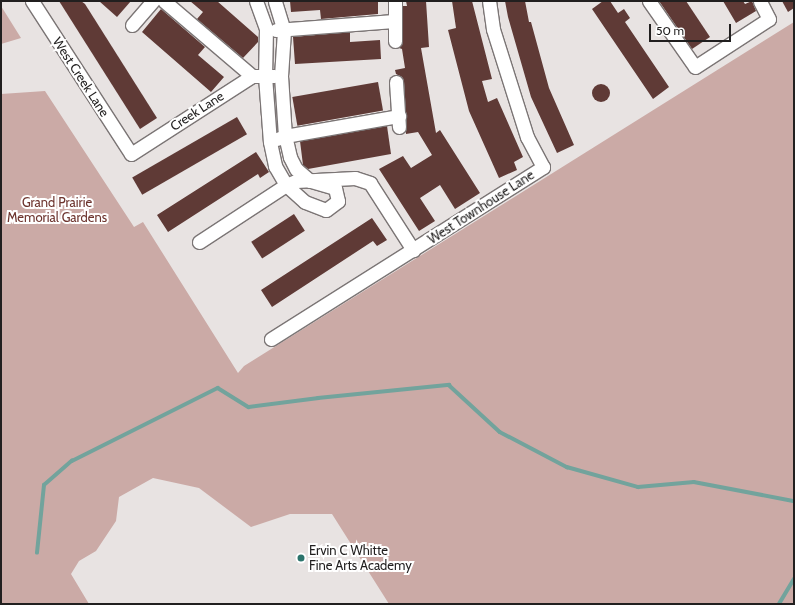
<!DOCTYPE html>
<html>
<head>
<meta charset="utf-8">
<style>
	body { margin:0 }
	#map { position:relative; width:795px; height:605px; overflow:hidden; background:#e8e3e2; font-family:Cabin,sans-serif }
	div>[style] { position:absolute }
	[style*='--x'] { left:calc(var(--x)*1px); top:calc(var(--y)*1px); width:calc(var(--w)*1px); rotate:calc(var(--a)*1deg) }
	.green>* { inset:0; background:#cbaaa6 }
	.stream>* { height:3.5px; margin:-1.75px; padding:0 1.75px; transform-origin:1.75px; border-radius:1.75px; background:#72a39c }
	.building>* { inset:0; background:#5f3a36; transform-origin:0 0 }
	.round { border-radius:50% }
	.roads { filter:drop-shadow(1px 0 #7b7575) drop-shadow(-1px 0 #7b7575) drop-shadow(0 1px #7b7575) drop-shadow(0 -1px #7b7575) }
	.minor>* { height:13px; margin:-6.5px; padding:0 6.5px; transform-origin:6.5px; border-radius:6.5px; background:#fff }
	.dots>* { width:11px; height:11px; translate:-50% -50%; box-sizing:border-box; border:2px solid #fff; border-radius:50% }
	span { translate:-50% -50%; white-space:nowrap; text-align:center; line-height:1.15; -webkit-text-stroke:4px #fff; paint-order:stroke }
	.street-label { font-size:13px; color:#211f1f }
	.park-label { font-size:13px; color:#6d342e }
	.poi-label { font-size:13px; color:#211f1f }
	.left { translate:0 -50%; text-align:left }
	.frame { position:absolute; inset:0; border:2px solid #211f1f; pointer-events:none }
	.scale { position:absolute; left:649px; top:24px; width:82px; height:18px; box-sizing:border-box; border:2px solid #211f1f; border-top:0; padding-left:5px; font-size:12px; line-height:14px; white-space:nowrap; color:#211f1f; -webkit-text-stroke:3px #fff; paint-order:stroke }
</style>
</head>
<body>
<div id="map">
	<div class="green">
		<div style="clip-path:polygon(1px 6px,21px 38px,1px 44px)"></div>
		<div style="clip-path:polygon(794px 22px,794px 604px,389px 604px,332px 514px,290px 514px,251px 527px,199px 488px,153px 478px,119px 497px,116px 521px,96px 551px,79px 561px,71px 574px,89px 604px,1px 604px,1px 94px,45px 91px,134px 227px,143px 222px,238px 373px,244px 366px)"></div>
	</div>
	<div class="stream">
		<div style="--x:37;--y:553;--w:68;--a:-84.1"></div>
		<div style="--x:44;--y:485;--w:37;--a:-41"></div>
		<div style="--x:72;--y:461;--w:163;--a:-26.6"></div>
		<div style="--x:218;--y:388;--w:36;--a:32"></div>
		<div style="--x:249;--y:407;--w:70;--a:-7.4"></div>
		<div style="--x:318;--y:398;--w:132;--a:-5.7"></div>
		<div style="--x:449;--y:385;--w:69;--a:42.7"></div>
		<div style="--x:500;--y:432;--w:76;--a:27.6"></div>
		<div style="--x:567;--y:467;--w:74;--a:15.7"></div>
		<div style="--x:638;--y:487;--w:56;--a:-5.1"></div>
		<div style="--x:694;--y:482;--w:102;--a:10.8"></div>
		<div style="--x:779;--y:604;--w:29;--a:-59"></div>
	</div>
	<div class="building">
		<div style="clip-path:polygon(59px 1px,81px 1px,85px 4px,157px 118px,140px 129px)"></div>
		<div style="clip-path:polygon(99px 1px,131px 1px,117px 17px)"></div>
		<div style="clip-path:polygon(190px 1px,217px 1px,258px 37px,258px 42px,243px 58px,197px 19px,203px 12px)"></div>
		<div style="clip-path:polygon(290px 1px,378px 1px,378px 14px,321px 19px,320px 10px,291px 12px)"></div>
		<div style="clip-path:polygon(406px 1px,426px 1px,429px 47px,421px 48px,436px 133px,440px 130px,480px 193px,455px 209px,440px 185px,420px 198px,435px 221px,419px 231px,379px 169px,403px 156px,411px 168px,432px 155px,418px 132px,406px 134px,404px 81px,402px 77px,396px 74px,395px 70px,405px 68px,402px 49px,399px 48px,403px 41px,403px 6px,407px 6px)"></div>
		<div style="clip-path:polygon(452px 1px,472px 1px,492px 79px,482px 81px,488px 102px,497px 98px,523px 157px,514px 162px,517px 170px,499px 178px,469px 111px,448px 30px,456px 28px)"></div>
		<div style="clip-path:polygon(505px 1px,525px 1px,529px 22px,531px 22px,549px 88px,574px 145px,557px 153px,531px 97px,508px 17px)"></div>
		<div style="clip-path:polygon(603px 1px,610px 1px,618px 13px,624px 9px,630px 18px,625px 22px,669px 87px,653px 99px,592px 9px)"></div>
		<div style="clip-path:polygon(659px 1px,686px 1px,710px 37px,692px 49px)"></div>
		<div style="clip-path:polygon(723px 1px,743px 1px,745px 4px,752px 1px,756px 11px,736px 23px)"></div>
		<div style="clip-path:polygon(782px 1px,794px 1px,794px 8px,788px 12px)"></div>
		<div style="clip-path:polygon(161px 9px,205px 47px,198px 55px,224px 77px,211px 92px,142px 32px)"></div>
		<div style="clip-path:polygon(350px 32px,350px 42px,380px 40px,381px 59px,295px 64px,293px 37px)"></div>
		<div style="left:378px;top:82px;width:29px;height:87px;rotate:80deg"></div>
		<div class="round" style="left:592px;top:84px;width:18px;height:18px"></div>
		<div style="left:237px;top:117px;width:20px;height:121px;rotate:60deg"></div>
		<div style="clip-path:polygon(387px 126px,391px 154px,308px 169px,303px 165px,300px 141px)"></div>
		<div style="clip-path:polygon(256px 152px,269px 172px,260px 178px,258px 174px,168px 232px,157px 215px)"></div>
		<div style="left:294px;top:214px;width:20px;height:51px;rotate:57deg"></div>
		<div style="clip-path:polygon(372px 218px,387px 240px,377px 246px,373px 241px,272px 307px,261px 290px)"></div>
	</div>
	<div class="roads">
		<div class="minor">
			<div style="--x:32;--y:1;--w:182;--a:57.1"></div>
			<div style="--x:131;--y:154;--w:144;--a:-32.8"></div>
			<div style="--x:252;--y:76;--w:22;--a:0"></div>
			<div style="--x:164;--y:1;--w:116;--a:40.4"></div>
			<div style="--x:256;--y:1;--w:30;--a:70"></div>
			<div style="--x:266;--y:29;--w:47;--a:91.2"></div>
			<div style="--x:265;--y:76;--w:66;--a:85.7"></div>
			<div style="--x:270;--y:142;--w:25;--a:78"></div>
			<div style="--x:275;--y:166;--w:22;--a:60"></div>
			<div style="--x:286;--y:185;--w:25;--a:42"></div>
			<div style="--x:305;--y:202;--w:22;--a:21"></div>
			<div style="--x:326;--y:210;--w:15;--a:-37"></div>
			<div style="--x:338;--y:201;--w:13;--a:-103"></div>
			<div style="--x:335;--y:188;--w:26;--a:-164"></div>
			<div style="--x:310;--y:181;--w:18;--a:-139"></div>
			<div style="--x:296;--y:169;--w:13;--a:-117"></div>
			<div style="--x:290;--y:157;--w:22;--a:-103"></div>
			<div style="--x:285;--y:136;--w:60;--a:-93.8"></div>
			<div style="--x:281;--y:76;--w:45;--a:-86.2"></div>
			<div style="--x:284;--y:31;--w:31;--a:-107"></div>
			<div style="--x:649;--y:1;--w:80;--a:55.1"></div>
			<div style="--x:695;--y:67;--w:88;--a:-33"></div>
			<div style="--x:769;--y:19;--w:20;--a:-117"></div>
			<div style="--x:132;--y:25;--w:32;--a:-49"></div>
			<div style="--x:276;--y:30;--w:118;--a:-4.4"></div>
			<div style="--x:395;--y:41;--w:40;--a:-90"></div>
			<div style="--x:396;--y:82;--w:45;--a:86.2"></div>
			<div style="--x:277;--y:139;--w:9;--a:-21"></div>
			<div style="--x:285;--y:136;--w:116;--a:-10"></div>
			<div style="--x:199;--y:242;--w:104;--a:-33.2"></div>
			<div style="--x:286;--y:185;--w:11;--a:-22"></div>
			<div style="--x:296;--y:181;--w:59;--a:-2.9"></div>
			<div style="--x:355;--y:178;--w:16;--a:18"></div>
			<div style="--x:370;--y:183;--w:80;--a:57.3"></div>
			<div style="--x:271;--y:339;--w:322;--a:-32.3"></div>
			<div style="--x:543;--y:167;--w:34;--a:-118"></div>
			<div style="--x:527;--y:137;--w:113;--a:-107.5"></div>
			<div style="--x:493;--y:29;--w:28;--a:-98"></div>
		</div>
	</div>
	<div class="dots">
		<div style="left:301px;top:558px;background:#2c746c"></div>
	</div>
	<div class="street-label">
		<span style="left:81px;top:77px;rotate:57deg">West Creek Lane</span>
		<span style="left:197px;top:111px;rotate:-33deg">Creek Lane</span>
		<span style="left:481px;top:207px;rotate:-33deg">West Townhouse Lane</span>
	</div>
	<div class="park-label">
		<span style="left:57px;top:210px">Grand Prairie<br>Memorial Gardens</span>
	</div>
	<div class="poi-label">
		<span class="left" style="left:309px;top:558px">Ervin C Whitte<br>Fine Arts Academy</span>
	</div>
	<div class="frame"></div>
	<div class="scale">50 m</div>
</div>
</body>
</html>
